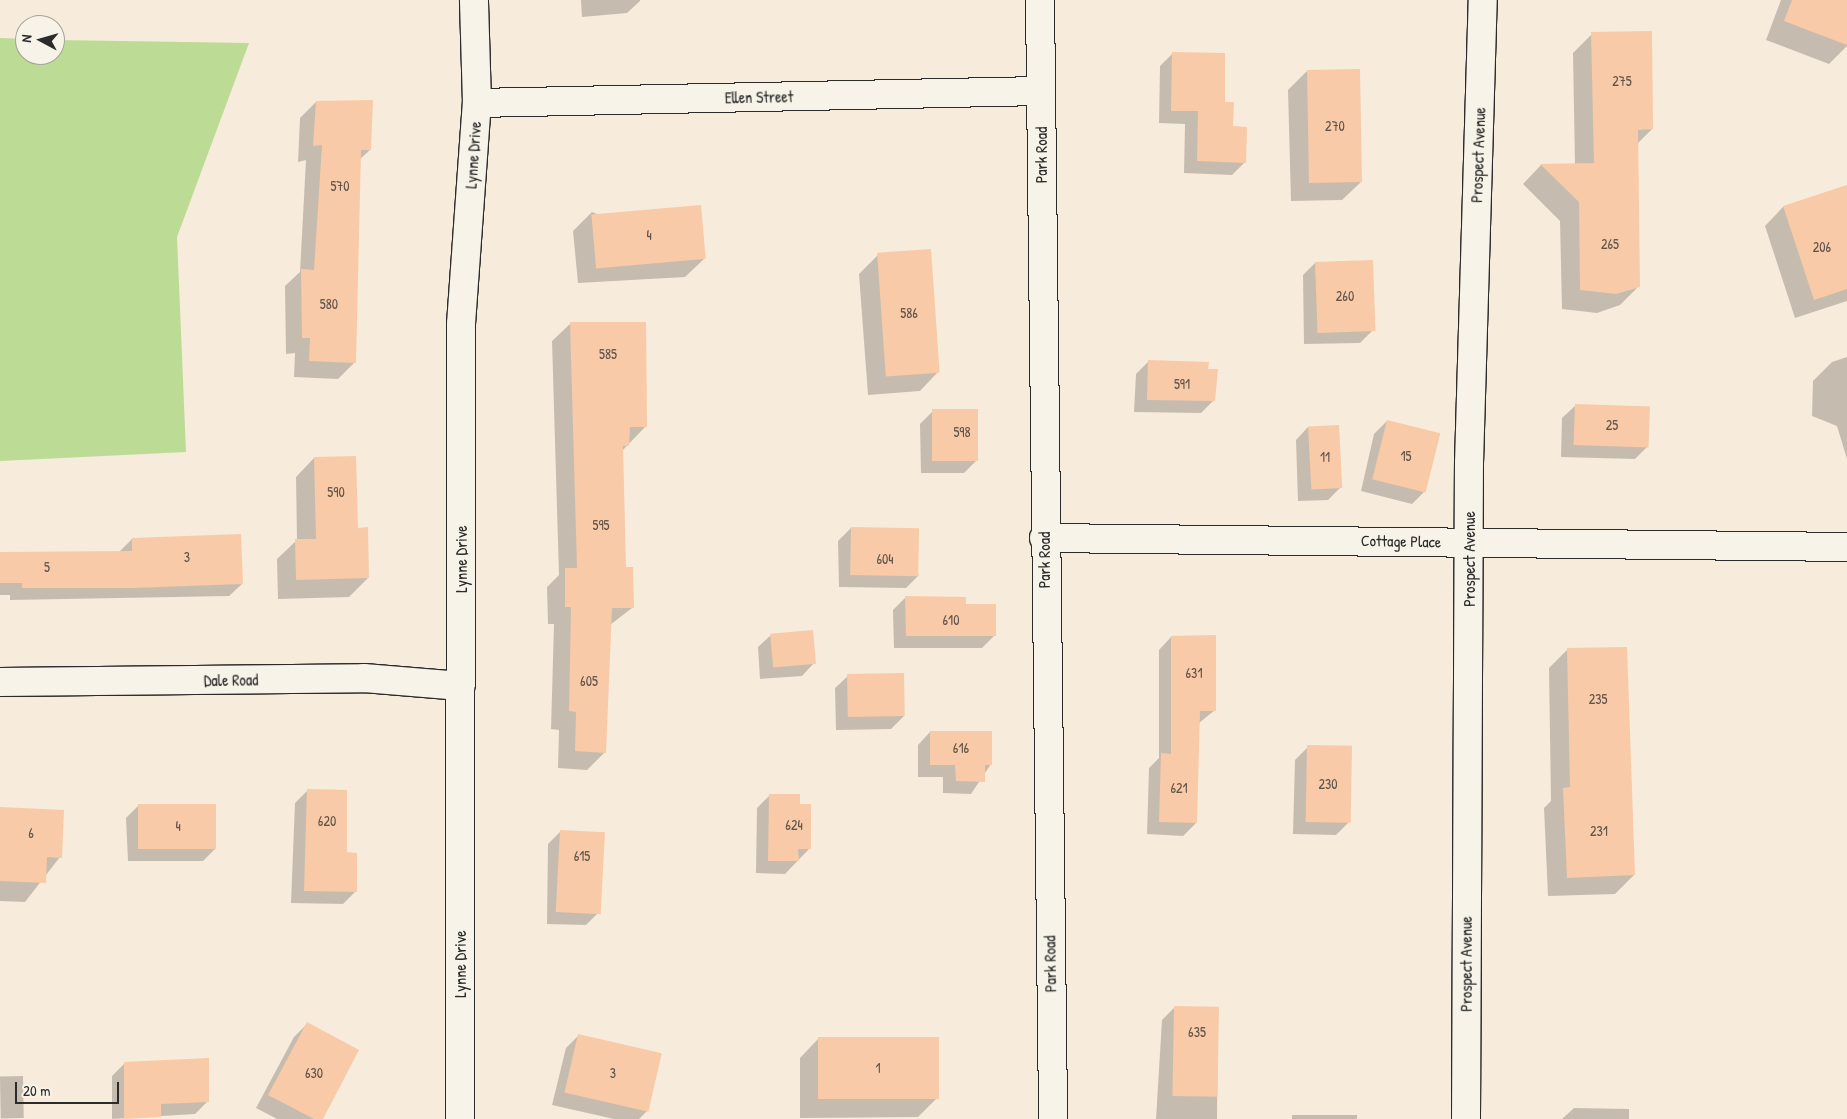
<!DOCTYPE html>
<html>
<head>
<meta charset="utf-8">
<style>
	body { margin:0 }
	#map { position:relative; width:1847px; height:1119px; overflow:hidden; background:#f7ebdb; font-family:"Patrick Hand",sans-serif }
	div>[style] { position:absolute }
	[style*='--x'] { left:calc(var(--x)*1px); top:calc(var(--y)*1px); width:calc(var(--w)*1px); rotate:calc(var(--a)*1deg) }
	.green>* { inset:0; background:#bcdb94 }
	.shadow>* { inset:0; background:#0003; transform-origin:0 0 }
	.building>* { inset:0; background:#f8caa7; transform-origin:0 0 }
	.roads { filter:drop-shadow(1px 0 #2b2b2b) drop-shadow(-1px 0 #2b2b2b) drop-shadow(0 1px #2b2b2b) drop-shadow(0 -1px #2b2b2b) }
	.street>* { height:28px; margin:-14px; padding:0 14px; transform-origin:14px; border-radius:14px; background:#f7f3e8 }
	span { translate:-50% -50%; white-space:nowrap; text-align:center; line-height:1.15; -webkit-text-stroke:4px #f7f3e8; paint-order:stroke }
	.number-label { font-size:14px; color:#5e534a }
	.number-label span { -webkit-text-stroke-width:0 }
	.street-label { font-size:16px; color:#2b2b2b }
	.north { position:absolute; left:15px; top:15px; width:50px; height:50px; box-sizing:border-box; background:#f7f3e8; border:1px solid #a5a39c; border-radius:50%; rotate:276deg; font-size:14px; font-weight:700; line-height:20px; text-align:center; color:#2b2b2b }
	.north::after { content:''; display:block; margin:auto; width:18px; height:22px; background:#2b2b2b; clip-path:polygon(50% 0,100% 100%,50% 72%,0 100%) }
	.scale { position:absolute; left:15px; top:1082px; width:104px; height:22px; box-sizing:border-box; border:2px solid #2b2b2b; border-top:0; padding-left:6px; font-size:15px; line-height:18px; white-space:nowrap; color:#2b2b2b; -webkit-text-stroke:4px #f7f3e8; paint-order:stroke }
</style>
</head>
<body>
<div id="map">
	<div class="green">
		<div style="clip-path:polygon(0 38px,25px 39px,25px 55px,55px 55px,55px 40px,249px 43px,177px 237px,186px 452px,0 461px)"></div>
	</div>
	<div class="shadow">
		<div style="clip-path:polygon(581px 0,640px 0,640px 1px,627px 13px,582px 17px)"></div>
		<div style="clip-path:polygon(1781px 0,1847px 0,1847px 46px,1829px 64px,1766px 40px)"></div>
		<div style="clip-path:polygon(1592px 34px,1652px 129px,1637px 144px,1639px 286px,1620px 305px,1597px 313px,1562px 309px,1560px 221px,1523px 184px,1541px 165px,1575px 165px,1573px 53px)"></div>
		<div style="clip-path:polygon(1173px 53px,1223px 103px,1245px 162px,1232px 175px,1184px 173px,1185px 124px,1159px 123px,1160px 66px)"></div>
		<div style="clip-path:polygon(1307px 71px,1361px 182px,1342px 200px,1291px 201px,1288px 90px)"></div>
		<div style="clip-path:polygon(316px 102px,370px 150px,359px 160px,354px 363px,338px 379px,294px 377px,295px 353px,286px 354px,285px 286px,300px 272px,306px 160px,298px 162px,300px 118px)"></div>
		<div style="clip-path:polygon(1847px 186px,1847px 301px,1795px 318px,1765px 226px,1783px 207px)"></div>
		<div style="clip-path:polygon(592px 212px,704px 259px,685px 277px,578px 283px,573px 231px)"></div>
		<div style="clip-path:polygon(878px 255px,938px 372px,920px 391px,868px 395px,859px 274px)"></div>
		<div style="clip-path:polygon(1316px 262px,1373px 330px,1360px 343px,1304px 344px,1303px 275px)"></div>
		<div style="clip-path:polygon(570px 324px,646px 426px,622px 451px,625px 568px,632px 608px,610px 625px,605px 752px,587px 770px,558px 768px,559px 730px,551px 729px,554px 624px,548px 624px,547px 587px,559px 575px,552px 341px)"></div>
		<div style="clip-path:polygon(1847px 357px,1847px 459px,1837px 426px,1812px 416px,1813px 381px,1832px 362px)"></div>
		<div style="clip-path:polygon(1148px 362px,1207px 370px,1214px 400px,1201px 413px,1134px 412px,1136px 374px)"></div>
		<div style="clip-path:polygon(1575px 406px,1648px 446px,1635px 459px,1561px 457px,1562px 418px)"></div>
		<div style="clip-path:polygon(933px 411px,977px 460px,964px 473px,921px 473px,920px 424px)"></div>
		<div style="clip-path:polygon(1387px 421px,1425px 491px,1412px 504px,1361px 491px,1374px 434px)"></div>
		<div style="clip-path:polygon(1308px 427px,1341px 487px,1328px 500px,1298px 501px,1296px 440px)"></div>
		<div style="clip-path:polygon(314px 458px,357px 529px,368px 578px,349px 597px,278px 599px,277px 559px,297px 540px,296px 477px)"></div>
		<div style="clip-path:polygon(851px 528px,919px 575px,906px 588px,839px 587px,838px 541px)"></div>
		<div style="clip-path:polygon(132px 539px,242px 584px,229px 596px,10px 600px,10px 595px,0 595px,0 553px,119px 552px)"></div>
		<div style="clip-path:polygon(906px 597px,965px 606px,995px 635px,982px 648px,894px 648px,893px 610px)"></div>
		<div style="clip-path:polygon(771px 635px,814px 663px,802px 676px,760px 679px,758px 647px)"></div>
		<div style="clip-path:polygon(1171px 637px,1215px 710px,1199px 723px,1196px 823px,1183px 836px,1147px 834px,1149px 768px,1159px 758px,1159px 650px)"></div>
		<div style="clip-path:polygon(1568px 649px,1634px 875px,1615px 894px,1548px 896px,1544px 808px,1551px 801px,1549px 668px)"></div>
		<div style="clip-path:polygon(848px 676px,904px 716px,891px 729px,836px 730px,835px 688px)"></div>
		<div style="clip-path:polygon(930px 732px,991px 764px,971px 794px,943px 793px,943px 777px,918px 777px,918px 745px)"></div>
		<div style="clip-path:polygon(1308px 747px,1349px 822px,1336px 835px,1293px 834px,1295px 760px)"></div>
		<div style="clip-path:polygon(308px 790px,346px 854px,355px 892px,343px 904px,291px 903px,295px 803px)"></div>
		<div style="clip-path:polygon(770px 795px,799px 805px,810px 848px,785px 874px,756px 873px,757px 808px)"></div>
		<div style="clip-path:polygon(139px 805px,216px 848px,203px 861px,128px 861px,126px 818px)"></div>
		<div style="clip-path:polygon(0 808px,60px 857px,25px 902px,0 901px)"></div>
		<div style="clip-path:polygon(561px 831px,604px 833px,599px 912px,586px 925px,547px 924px,548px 844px)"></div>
		<div style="clip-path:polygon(1175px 1007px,1218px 1008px,1217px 1119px,1156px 1119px,1162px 1020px)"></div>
		<div style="clip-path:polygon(307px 1024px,322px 1119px,277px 1119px,256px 1108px,294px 1037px)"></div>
		<div style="clip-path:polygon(578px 1036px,647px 1111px,639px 1119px,614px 1119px,552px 1105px,566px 1048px)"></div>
		<div style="clip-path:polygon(818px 1039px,937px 1098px,918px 1117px,800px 1118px,800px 1058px)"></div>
		<div style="clip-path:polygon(125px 1063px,208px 1101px,195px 1114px,112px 1119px,112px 1076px)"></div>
		<div style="left:23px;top:1076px;width:42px;height:23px;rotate:89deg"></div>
		<div style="clip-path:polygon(1574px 1108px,1629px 1109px,1629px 1119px,1562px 1119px)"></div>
		<div style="left:1292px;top:1115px;width:65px;height:6px"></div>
	</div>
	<div class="building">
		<div style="clip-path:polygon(1792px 0,1847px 0,1847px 45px,1784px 21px)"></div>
		<div style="clip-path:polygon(1652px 31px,1653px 129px,1638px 130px,1640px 287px,1616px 294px,1580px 290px,1579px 202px,1540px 164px,1594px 163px,1591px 32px)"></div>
		<div style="clip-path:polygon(1172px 52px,1225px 53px,1225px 102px,1234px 102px,1233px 126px,1247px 127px,1246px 163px,1197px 161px,1198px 111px,1171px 111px)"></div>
		<div style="left:1360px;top:69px;width:113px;height:53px;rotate:89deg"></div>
		<div style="clip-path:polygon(373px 100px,371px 150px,361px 150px,356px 363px,309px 361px,310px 338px,302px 338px,301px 269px,314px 270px,322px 145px,313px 146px,316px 101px)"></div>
		<div style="clip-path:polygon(1847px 185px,1847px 289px,1814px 300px,1783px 206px)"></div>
		<div style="left:701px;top:205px;width:54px;height:110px;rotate:85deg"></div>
		<div style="left:931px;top:249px;width:124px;height:54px;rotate:86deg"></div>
		<div style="left:1373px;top:260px;width:71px;height:58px;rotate:88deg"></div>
		<div style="clip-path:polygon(570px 322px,646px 322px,647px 427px,630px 427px,629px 446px,623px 446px,626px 567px,633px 567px,634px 608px,612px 608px,606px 753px,575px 751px,576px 712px,569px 711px,571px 607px,565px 607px,565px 568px,577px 568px)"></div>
		<div style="clip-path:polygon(1148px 360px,1209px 362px,1208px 369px,1218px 369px,1215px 401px,1147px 400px)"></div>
		<div style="left:1575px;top:404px;width:75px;height:41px;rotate:2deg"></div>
		<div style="left:978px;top:409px;width:52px;height:46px;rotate:90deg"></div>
		<div style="left:1387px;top:420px;width:55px;height:61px;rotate:14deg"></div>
		<div style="left:1339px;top:425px;width:63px;height:31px;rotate:87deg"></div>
		<div style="clip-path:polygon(356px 456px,358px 528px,368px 527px,369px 578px,296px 580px,295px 539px,316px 539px,314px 457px)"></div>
		<div style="left:851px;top:527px;width:68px;height:48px;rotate:1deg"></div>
		<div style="clip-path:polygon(241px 534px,243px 584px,133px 588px,22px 588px,22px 583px,0 583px,0 552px,132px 551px,132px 538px)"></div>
		<div style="clip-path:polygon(905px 596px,966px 597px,966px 604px,996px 604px,996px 636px,906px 636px)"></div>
		<div style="left:813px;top:630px;width:34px;height:43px;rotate:85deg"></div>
		<div style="clip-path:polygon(1216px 635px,1216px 711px,1200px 711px,1197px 823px,1159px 822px,1161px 753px,1171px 754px,1171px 636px)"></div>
		<div style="clip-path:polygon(1627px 647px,1635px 875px,1567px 878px,1563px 788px,1570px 787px,1567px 648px)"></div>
		<div style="left:904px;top:673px;width:43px;height:57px;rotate:89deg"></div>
		<div style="clip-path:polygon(930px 731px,992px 731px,992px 765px,985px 765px,985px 782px,956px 781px,955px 765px,930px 765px)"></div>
		<div style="left:1307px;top:745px;width:45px;height:77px;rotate:1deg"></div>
		<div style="clip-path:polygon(307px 789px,347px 790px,347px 852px,357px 853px,357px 892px,304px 891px)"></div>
		<div style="clip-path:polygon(769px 794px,800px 794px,800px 804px,811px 804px,811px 849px,798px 849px,799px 861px,768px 861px)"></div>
		<div style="left:138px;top:804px;width:78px;height:45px"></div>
		<div style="clip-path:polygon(0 807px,64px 810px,62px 858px,47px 857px,46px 883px,0 881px)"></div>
		<div style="left:560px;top:830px;width:45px;height:82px;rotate:3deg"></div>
		<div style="left:1174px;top:1006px;width:45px;height:90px;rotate:1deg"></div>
		<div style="clip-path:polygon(307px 1022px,359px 1050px,323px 1119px,314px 1119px,268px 1095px)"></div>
		<div style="left:578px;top:1034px;width:86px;height:60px;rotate:13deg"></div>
		<div style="left:818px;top:1037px;width:121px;height:62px"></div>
		<div style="clip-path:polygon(209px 1058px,209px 1102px,161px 1104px,161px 1117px,124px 1119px,124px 1062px)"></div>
	</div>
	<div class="roads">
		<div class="street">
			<div style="--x:1040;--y:0;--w:1119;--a:89.33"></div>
			<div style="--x:477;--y:103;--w:563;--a:-1.22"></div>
			<div style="--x:1044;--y:538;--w:803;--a:0.64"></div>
			<div style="--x:0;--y:682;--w:364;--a:-0.6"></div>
			<div style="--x:364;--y:678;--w:97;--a:4.7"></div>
			<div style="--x:460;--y:1119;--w:795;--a:-89.93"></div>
			<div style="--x:461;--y:324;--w:222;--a:-85.9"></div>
			<div style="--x:477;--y:103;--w:103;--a:-91.7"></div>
			<div style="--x:1466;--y:1119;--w:656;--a:-89.74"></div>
			<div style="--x:1469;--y:463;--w:463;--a:-88.3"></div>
		</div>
	</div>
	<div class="number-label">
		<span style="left:1622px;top:81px">275</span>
		<span style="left:1335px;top:126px">270</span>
		<span style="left:340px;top:186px">570</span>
		<span style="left:649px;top:235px">4</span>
		<span style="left:1610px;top:244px">265</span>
		<span style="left:1822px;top:247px">206</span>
		<span style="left:1345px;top:296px">260</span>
		<span style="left:329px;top:304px">580</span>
		<span style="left:909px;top:313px">586</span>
		<span style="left:608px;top:354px">585</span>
		<span style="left:1182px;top:384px">591</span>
		<span style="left:1612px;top:425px">25</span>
		<span style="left:962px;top:432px">598</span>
		<span style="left:1406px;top:456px">15</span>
		<span style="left:1325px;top:457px">11</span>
		<span style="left:336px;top:492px">590</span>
		<span style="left:601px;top:525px">595</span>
		<span style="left:187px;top:557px">3</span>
		<span style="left:885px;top:559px">604</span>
		<span style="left:47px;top:567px">5</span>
		<span style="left:951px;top:620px">610</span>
		<span style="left:1194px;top:673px">631</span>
		<span style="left:589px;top:681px">605</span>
		<span style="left:1598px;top:699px">235</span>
		<span style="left:961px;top:748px">616</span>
		<span style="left:1328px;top:784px">230</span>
		<span style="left:1179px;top:788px">621</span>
		<span style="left:327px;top:821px">620</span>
		<span style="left:794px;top:825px">624</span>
		<span style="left:178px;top:826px">4</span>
		<span style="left:1599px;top:831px">231</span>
		<span style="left:31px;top:833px">6</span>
		<span style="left:582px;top:856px">615</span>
		<span style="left:1197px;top:1032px">635</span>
		<span style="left:878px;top:1068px">1</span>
		<span style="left:314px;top:1073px">630</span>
		<span style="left:613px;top:1073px">3</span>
	</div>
	<div class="street-label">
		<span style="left:759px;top:97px;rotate:-1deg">Ellen Street</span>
		<span style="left:473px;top:155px;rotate:-86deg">Lynne Drive</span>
		<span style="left:1041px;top:155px;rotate:-90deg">Park Road</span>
		<span style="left:1478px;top:155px;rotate:-88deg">Prospect Avenue</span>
		<span style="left:1401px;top:541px;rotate:1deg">Cottage Place</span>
		<span style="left:461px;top:559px;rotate:-90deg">Lynne Drive</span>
		<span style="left:1469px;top:559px;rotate:-90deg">Prospect Avenue</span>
		<span style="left:1044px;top:560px;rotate:-90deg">Park Road</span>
		<span style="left:231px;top:680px;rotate:-1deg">Dale Road</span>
		<span style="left:460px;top:964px;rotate:-90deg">Lynne Drive</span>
		<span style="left:1050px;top:964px;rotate:-91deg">Park Road</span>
		<span style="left:1466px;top:964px;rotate:-90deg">Prospect Avenue</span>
	</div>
	<div class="north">N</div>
	<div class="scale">20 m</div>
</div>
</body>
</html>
